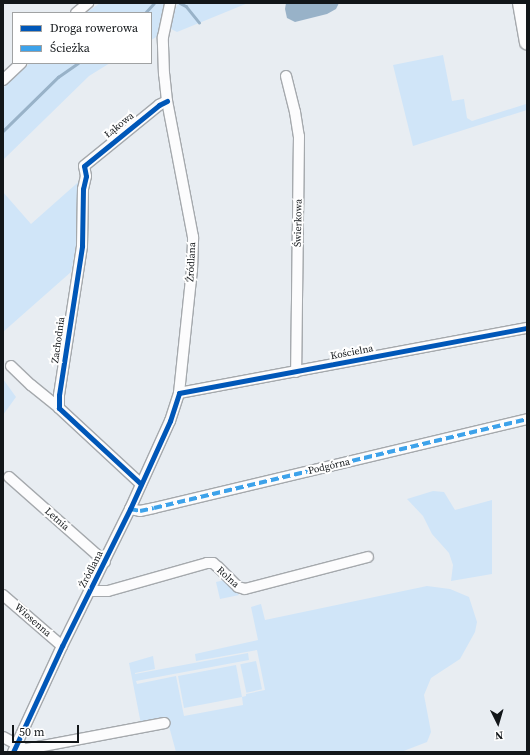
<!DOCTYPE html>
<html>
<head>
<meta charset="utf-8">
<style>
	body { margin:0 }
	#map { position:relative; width:530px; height:755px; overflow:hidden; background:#e8edf2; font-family:"Source Serif 4",serif }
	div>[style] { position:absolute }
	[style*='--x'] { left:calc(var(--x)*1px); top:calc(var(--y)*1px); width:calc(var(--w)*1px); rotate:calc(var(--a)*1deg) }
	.green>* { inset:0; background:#d0e5f8; transform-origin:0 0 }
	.water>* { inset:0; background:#98b2c8 }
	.stream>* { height:2.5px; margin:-1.25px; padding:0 1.25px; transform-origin:1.25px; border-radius:1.25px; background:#98b2c8 }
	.roads { filter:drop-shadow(1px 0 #a5a9ad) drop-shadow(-1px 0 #a5a9ad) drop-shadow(0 1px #a5a9ad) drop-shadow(0 -1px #a5a9ad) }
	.minor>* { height:10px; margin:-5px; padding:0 5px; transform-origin:5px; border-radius:5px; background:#fcfcfd }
	.secondary>* { height:14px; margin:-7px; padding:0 7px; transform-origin:7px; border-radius:7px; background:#fcfcfd }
	.quiet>* { height:4px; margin-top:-2px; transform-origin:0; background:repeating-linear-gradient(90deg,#3da2ea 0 8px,transparent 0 12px) }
	.cycleway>* { height:5px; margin:-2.5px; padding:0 2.5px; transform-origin:2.5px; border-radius:2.5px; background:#0057b8 }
	span { translate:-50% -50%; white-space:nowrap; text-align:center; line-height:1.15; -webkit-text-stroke:4px #fff; paint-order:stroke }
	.street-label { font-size:10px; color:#121619 }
	.frame { position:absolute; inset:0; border:4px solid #121619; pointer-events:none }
	.legend { position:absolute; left:12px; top:12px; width:140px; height:52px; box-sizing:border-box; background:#fff; border:1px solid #a0a2a3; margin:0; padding:5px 7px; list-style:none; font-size:12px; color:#121619 }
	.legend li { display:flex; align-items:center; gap:8px; height:20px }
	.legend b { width:20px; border:1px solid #a0a2a3 }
	.north { position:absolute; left:478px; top:703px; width:40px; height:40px; -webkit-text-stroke:3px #fff; paint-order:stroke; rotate:175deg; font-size:11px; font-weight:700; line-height:16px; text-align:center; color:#121619 }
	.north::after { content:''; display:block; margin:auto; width:14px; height:18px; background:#121619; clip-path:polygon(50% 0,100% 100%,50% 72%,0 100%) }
	.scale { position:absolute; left:12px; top:725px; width:67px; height:18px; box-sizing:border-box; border:2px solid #121619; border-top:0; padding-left:5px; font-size:12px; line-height:14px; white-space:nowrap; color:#121619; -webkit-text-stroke:3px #fff; paint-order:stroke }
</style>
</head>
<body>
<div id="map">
	<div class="green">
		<div style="clip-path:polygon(100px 3px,164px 3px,165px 5px,158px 36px,151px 40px,151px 13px,86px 13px)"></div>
		<div style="clip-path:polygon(178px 3px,248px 3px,177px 32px,171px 29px,172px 17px)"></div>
		<div style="clip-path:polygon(443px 55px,452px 101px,464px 99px,467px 118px,472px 121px,526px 104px,527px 110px,413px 146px,393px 65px)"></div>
		<div style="clip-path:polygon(30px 63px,110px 63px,89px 76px,3px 160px,3px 88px)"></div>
		<div style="clip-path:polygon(84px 177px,79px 231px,71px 272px,3px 332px,3px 192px,31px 224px)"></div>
		<div style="clip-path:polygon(3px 379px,16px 397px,3px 415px)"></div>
		<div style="clip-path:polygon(433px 491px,444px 492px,455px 510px,492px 500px,492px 574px,451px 581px,453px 565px,449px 553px,432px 534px,423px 516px,407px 499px)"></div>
		<div style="clip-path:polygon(225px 580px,239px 595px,220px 599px,216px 582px)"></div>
		<div style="clip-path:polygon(427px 586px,450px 589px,469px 597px,477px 622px,475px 632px,460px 659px,431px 678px,424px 695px,431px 732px,427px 742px,401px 752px,176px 752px,167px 719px,141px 724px,129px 663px,153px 656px,155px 669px,135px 673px,135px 674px,248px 653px,249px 660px,136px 681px,137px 684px,176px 676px,184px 716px,243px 705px,242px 697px,184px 708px,178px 676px,236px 665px,242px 697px,246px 696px,246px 694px,265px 690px,257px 650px,196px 661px,195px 654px,258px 640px,251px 607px,261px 604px,265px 620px)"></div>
		<div style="left:256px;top:661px;width:29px;height:16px;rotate:78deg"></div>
	</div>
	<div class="water">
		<div style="clip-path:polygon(286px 3px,339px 3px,336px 9px,327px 14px,295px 22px,287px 18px,285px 9px)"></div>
	</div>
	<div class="stream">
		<div style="--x:180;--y:3;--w:7;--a:27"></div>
		<div style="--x:186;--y:6;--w:21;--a:51"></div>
		<div style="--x:145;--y:13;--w:13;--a:-48"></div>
		<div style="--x:3;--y:131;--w:77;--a:-44.5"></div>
		<div style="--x:58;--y:77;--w:24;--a:-35"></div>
	</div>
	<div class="roads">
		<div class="minor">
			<div style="--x:76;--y:13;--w:16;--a:-40"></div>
			<div style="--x:286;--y:76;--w:37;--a:76"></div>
			<div style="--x:295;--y:112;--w:24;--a:81"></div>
			<div style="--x:299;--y:136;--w:236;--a:90.7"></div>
			<div style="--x:3;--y:80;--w:25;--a:-43"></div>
			<div style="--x:11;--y:366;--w:28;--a:44"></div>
			<div style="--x:31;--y:385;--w:36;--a:39"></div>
			<div style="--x:179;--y:393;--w:354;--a:-10.6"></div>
			<div style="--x:9;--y:477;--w:128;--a:41.5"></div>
			<div style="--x:141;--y:484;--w:112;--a:-137.2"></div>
			<div style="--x:59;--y:408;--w:13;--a:-90"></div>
			<div style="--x:59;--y:395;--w:151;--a:-81.2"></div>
			<div style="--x:82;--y:246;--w:57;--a:-89"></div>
			<div style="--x:83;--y:189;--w:13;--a:-77"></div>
			<div style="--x:86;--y:176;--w:10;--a:-101"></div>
			<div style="--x:84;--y:166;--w:97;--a:-39.1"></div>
			<div style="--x:159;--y:105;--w:9;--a:-27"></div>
			<div style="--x:130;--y:509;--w:10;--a:11"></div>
			<div style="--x:140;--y:511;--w:14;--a:-12"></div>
			<div style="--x:154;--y:508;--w:383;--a:-13.4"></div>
			<div style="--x:90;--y:591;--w:18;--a:0"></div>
			<div style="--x:108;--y:591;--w:103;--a:-15.8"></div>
			<div style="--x:207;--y:563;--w:6;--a:0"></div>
			<div style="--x:213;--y:563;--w:6;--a:39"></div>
			<div style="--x:218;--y:567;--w:28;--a:45"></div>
			<div style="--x:238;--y:587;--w:7;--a:16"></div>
			<div style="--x:245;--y:589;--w:127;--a:-14.6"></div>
			<div style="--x:3;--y:595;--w:78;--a:40.8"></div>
			<div style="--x:3;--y:737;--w:21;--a:28"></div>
			<div style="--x:27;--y:749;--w:140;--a:-10.7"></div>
			<div style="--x:13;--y:752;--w:117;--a:-65.2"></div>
			<div style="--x:62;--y:646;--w:153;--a:-63.6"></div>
			<div style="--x:130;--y:509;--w:97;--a:-65.6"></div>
			<div style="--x:170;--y:421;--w:29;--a:-72"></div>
			<div style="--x:179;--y:393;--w:124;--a:-84"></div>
			<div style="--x:192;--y:270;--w:33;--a:-88"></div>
			<div style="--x:193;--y:237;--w:138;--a:-100.8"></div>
			<div style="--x:167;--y:101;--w:27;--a:-96"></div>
			<div style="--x:164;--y:74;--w:37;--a:-92"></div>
			<div style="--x:163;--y:37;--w:35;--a:-78"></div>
		</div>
		<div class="secondary">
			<div style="--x:520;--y:3;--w:40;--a:80"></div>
		</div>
	</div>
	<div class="quiet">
		<div style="--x:130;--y:509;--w:10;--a:11"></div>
		<div style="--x:140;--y:511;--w:14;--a:-12"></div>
		<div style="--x:154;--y:508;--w:383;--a:-13.4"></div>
	</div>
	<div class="cycleway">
		<div style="--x:141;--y:484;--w:112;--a:-137.2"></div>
		<div style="--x:59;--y:408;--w:13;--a:-90"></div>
		<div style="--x:59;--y:395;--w:151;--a:-81.2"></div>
		<div style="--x:82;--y:246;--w:57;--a:-89"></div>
		<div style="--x:83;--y:189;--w:13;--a:-77"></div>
		<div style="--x:86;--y:176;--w:10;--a:-101"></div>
		<div style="--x:84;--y:166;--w:97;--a:-39.1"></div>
		<div style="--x:159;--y:105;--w:9;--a:-27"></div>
		<div style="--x:13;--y:752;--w:117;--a:-65.2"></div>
		<div style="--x:62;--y:646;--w:153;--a:-63.6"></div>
		<div style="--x:130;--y:509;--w:97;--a:-65.6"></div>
		<div style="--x:170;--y:421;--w:29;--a:-72"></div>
		<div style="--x:179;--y:393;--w:354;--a:-10.6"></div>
	</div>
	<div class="street-label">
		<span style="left:119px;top:125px;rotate:-39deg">Łąkowa</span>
		<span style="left:298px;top:223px;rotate:-89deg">Świerkowa</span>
		<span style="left:191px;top:262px;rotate:-87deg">Źródlana</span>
		<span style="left:58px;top:340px;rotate:-82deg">Zachodnia</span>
		<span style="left:352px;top:352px;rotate:-11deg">Kościelna</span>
		<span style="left:329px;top:466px;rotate:-13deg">Podgórna</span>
		<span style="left:57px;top:519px;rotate:41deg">Letnia</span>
		<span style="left:91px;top:569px;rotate:-63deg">Źródlana</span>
		<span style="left:228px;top:577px;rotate:42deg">Rolna</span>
		<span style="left:33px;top:620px;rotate:41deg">Wiosenna</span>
	</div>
	<div class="frame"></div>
	<ul class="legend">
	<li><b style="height:5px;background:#0057b8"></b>Droga rowerowa</li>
	<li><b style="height:5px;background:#3da2ea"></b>Ścieżka</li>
	</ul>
	<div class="north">N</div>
	<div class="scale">50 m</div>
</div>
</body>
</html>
